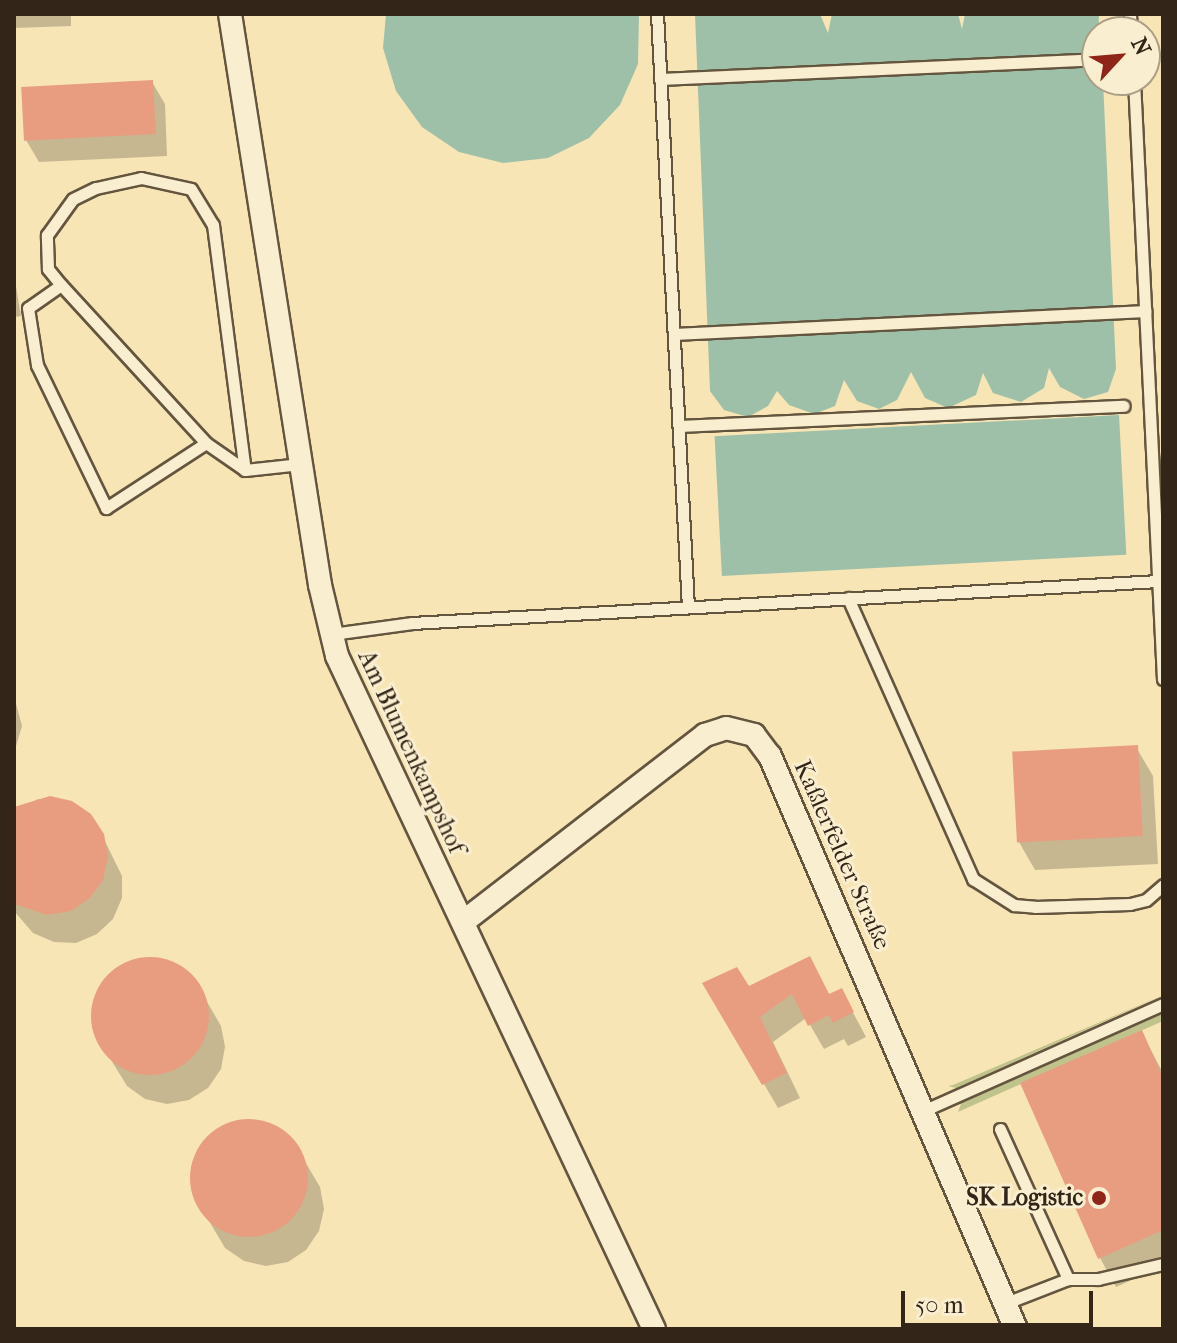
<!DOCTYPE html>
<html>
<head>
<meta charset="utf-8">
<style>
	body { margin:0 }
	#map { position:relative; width:1177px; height:1343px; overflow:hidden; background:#f8e5b6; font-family:"IM FELL French Canon",serif }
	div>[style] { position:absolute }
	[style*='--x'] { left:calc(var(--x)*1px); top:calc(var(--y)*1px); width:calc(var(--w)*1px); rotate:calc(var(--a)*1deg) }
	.green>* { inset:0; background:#c0c38c }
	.water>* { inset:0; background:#9fc0a8; transform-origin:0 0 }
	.shadow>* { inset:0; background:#0003 }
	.building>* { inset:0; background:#e89d80; transform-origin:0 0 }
	.round { border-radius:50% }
	.roads { filter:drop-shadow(2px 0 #64553f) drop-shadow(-2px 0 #64553f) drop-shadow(0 2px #64553f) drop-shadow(0 -2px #64553f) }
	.service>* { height:11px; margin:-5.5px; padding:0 5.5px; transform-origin:5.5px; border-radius:5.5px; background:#faeed0 }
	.minor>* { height:22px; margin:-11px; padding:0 11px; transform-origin:11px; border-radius:11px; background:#faeed0 }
	.dots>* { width:22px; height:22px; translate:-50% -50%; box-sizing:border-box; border:4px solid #faeed0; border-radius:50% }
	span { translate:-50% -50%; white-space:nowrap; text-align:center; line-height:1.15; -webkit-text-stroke:6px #faeed0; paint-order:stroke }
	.street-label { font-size:24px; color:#332517 }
	.poi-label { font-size:24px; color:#332517; font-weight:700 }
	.right { translate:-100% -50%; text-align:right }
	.frame { position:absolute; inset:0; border:16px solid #332517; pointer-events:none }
	.north { position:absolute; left:1081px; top:16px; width:80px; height:80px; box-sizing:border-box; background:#faeed0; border:2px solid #aa9e86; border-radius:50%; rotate:64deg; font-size:22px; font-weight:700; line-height:32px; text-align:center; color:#332517 }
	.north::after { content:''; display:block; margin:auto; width:28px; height:36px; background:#8f2418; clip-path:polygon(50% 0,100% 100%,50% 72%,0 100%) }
	.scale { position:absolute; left:901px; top:1291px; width:192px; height:36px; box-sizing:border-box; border:4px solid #332517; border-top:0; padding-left:10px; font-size:24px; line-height:28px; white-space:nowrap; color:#332517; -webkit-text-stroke:6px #faeed0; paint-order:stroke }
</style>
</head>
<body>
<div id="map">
	<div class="green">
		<div style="clip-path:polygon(1163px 995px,956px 1088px,948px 1086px,953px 1085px)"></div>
		<div style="clip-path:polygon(1163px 1013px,1163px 1021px,958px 1112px,962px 1101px)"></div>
	</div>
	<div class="water">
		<div style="clip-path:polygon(386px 14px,639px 14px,638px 64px,620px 105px,589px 138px,548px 158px,503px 163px,459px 152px,422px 127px,396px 91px,383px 48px)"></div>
		<div style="clip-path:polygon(695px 14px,820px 14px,828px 33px,832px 14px,958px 14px,962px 29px,965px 14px,1099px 14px,1097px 80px,1103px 80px,1116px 369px,1108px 392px,1084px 399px,1060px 387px,1049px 368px,1044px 388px,1021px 402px,993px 393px,983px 373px,976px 395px,948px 408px,925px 398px,911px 372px,897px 400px,879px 409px,857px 401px,844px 380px,835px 406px,814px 414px,789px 405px,777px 391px,768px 406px,748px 417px,724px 410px,710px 391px)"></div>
		<div style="left:1119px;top:415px;width:140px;height:405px;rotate:87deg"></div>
	</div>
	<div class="shadow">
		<div style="clip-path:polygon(14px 14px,71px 14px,71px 26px,15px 28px)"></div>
		<div style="clip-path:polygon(152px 82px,165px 104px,167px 156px,39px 162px,26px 140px)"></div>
		<div style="clip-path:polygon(14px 274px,21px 316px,14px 317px)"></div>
		<div style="clip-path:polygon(14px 696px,22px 726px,14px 753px)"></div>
		<div style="clip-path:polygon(1136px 747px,1153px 776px,1158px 864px,1035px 870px,1019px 842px)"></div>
		<div style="clip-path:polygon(38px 799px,61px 800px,97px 825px,122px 876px,122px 898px,113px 919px,97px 934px,76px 943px,54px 942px,33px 933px,14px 911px,14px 811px)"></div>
		<div style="clip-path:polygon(152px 959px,173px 964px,192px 976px,221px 1026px,225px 1047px,221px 1069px,208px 1088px,189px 1100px,167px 1104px,145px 1099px,127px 1086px,97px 1037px,93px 1015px,98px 993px,111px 975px,130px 962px)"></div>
		<div style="clip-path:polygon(810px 959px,830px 996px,841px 990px,866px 1037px,848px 1046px,844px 1039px,824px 1049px,806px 1018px,773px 1042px,800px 1098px,778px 1108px,705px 984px,748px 989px)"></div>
		<div style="clip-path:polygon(1142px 1033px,1163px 1073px,1163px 1266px,1116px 1287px,1100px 1258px)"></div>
		<div style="clip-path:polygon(250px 1120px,272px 1125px,291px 1138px,320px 1187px,324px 1209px,319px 1231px,306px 1250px,288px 1262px,266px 1266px,244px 1261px,225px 1248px,196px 1199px,192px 1177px,197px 1155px,209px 1137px,228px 1125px)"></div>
	</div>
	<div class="building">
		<div style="left:153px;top:80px;width:54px;height:132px;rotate:87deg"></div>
		<div style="left:1138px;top:745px;width:91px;height:126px;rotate:87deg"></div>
		<div style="clip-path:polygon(50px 796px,72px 801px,91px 814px,104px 834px,108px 857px,103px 880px,90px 898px,71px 911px,47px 915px,14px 904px,14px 807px)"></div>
		<div style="clip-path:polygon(810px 956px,829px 994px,842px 988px,854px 1012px,833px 1023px,829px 1015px,808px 1026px,792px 994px,760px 1017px,787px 1073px,762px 1085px,702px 983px,737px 967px,749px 986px)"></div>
		<div class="round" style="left:91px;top:957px;width:118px;height:118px"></div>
		<div style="clip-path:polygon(1142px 1030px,1163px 1078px,1163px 1230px,1098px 1259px,1020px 1083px)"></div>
		<div class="round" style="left:190px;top:1119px;width:118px;height:118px"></div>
	</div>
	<div class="roads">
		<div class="service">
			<div style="--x:657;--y:14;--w:594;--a:87.01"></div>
			<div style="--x:1130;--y:14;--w:18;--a:87"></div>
			<div style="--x:660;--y:79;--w:437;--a:-2.6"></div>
			<div style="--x:1134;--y:80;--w:600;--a:87.23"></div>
			<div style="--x:61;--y:285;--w:21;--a:-129"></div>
			<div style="--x:48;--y:269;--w:34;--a:-92"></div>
			<div style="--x:47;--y:235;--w:44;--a:-54.2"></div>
			<div style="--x:73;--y:199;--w:25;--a:-26"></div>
			<div style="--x:96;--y:188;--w:46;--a:-12.5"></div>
			<div style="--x:141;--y:178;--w:51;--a:12.4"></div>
			<div style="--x:191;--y:189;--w:42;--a:58.6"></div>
			<div style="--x:213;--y:225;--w:247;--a:82.6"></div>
			<div style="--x:674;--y:334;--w:472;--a:-2.8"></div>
			<div style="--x:679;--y:426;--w:445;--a:-2.6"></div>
			<div style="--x:206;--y:443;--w:214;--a:-132.5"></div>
			<div style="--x:61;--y:285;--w:40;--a:145.1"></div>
			<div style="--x:28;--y:308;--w:58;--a:81"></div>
			<div style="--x:37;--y:365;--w:159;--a:64.2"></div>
			<div style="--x:106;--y:508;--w:119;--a:-33"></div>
			<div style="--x:206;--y:443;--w:47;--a:34.7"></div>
			<div style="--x:245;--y:470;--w:56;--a:-6.1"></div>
			<div style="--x:848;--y:598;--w:308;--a:66"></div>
			<div style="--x:973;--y:879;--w:49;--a:32.4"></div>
			<div style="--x:1014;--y:905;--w:21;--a:5"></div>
			<div style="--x:1035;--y:907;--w:95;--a:-1.8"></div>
			<div style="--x:1130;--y:904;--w:16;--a:-14"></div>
			<div style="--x:1146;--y:900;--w:23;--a:-41"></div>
			<div style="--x:332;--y:634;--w:81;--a:-7.8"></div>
			<div style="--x:412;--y:623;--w:747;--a:-3.22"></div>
			<div style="--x:925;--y:1110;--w:261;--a:-24"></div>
			<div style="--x:1000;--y:1129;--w:165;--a:65.6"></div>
			<div style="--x:1006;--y:1303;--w:66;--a:-21.2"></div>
			<div style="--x:1068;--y:1279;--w:30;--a:0"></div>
			<div style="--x:1098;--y:1279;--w:67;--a:-13"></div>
		</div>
		<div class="minor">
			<div style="--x:230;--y:14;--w:578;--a:81.04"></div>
			<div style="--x:320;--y:585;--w:73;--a:76.5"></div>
			<div style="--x:337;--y:656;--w:744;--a:64.78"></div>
			<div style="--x:463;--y:922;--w:306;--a:-37.7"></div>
			<div style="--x:705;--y:735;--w:22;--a:-18"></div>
			<div style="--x:726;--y:728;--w:29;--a:14"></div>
			<div style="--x:754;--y:735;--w:26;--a:53"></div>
			<div style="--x:770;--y:756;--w:624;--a:66.77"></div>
		</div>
	</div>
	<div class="dots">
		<div style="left:1099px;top:1198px;background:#8f2418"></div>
	</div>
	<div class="street-label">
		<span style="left:411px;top:752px;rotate:65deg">Am Blumenkampshof</span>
		<span style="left:842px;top:855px;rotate:66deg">Kaßlerfelder Straße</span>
	</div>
	<div class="poi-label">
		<span class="right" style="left:1083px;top:1198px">SK Logistic</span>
	</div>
	<div class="frame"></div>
	<div class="north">N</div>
	<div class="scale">50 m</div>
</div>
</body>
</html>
